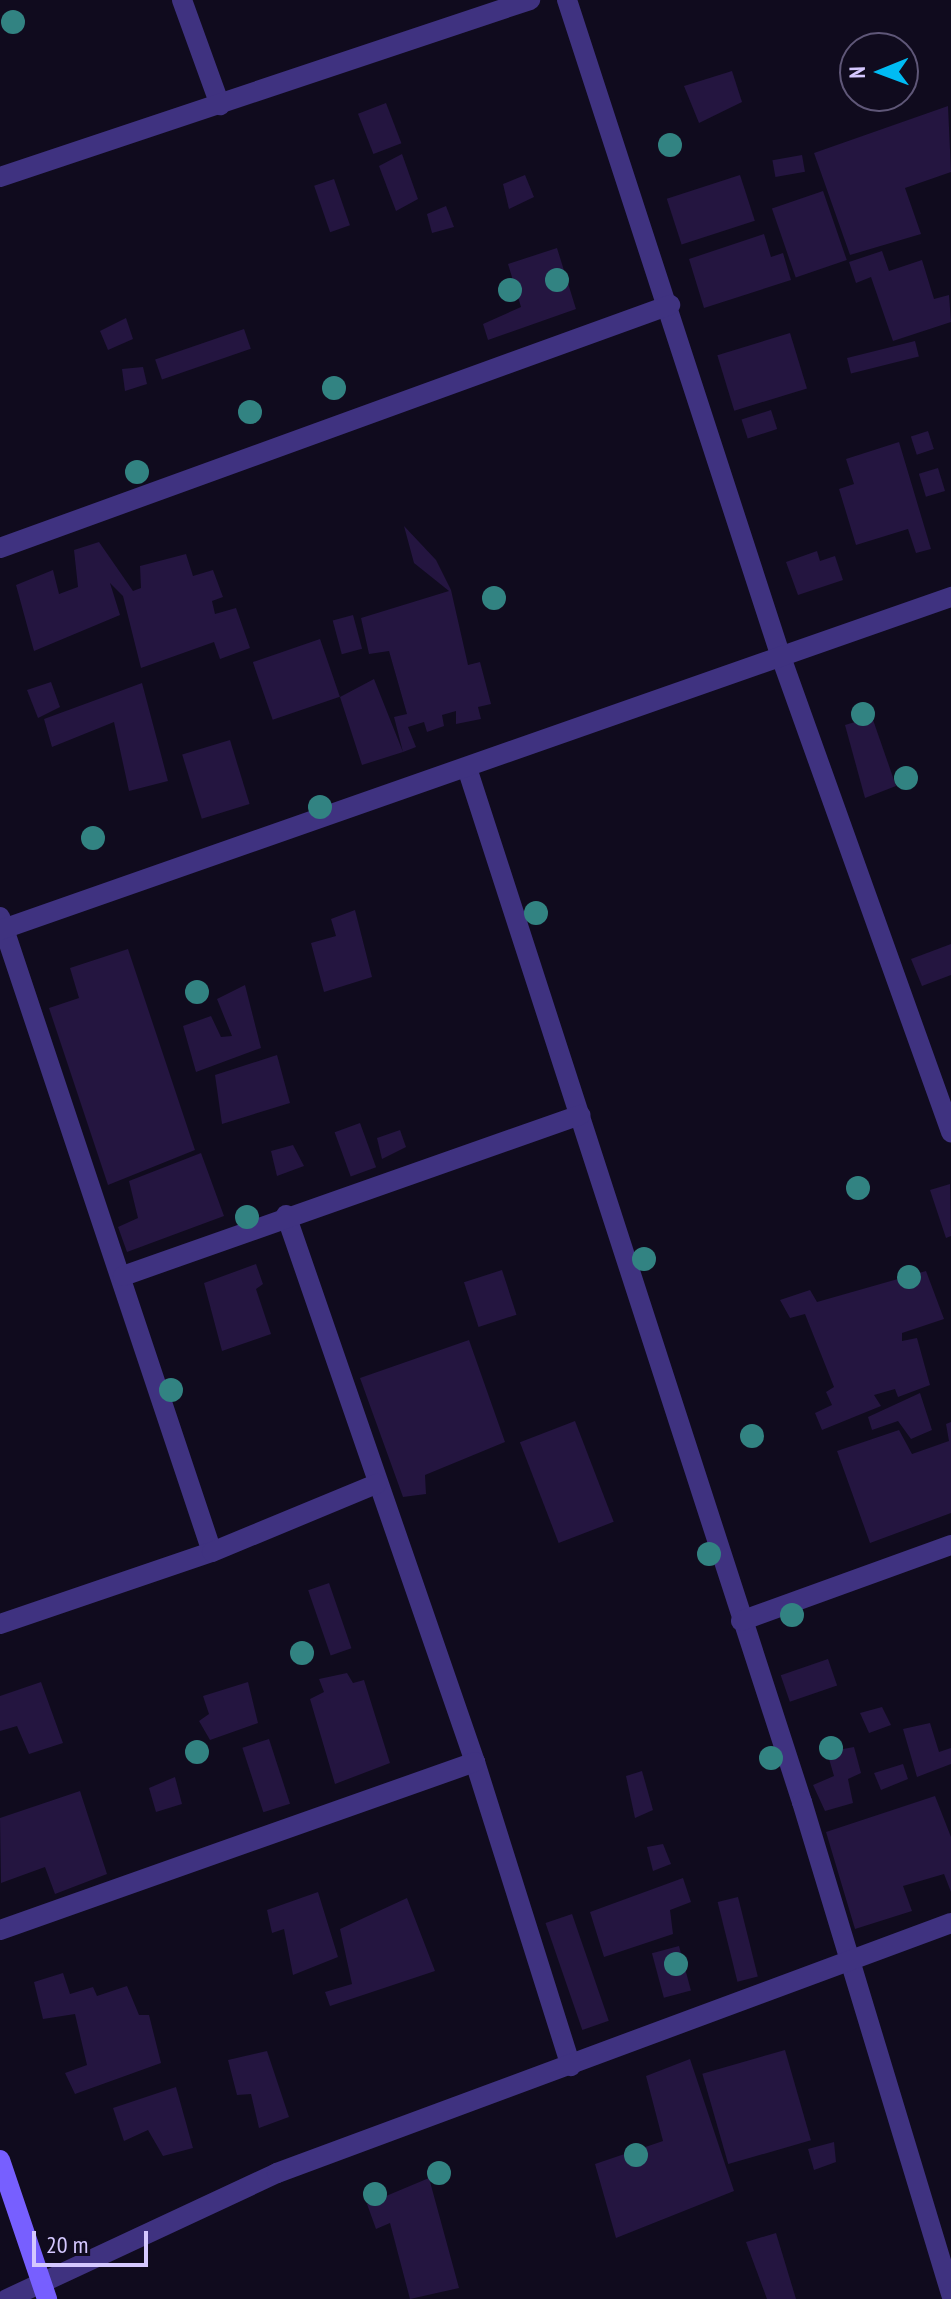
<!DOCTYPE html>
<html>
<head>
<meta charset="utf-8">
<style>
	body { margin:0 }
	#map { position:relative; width:951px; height:2299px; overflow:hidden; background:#100b1e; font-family:"PT Sans Narrow",sans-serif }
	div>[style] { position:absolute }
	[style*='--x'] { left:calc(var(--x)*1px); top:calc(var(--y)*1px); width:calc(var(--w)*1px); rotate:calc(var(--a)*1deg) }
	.building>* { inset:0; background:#241540; transform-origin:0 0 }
	.street>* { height:20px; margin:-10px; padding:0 10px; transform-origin:10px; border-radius:10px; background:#3f3280 }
	.secondary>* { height:20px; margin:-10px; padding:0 10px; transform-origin:10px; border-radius:10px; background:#775fff }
	.trees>* { width:24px; height:24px; margin:-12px; border-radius:50%; background:#328382 }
	span { translate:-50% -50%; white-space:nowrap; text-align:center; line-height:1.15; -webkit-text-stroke:6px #100b1e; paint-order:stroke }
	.north { position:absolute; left:839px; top:32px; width:80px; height:80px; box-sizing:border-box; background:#100b1e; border:2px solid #5f5778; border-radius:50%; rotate:269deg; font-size:22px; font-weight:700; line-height:32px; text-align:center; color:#d5c8ff }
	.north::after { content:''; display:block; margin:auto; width:28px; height:36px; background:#00bbf3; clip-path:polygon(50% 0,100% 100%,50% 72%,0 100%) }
	.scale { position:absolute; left:32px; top:2231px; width:116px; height:36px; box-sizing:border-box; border:4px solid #d5c8ff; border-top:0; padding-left:10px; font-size:24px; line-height:28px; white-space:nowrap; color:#d5c8ff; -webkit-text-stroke:6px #100b1e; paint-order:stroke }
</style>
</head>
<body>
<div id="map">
	<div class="building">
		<div style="clip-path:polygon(732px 71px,742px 102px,699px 123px,684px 86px)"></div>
		<div style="left:386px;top:103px;width:43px;height:30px;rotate:69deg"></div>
		<div style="clip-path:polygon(948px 106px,951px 172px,905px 188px,921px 234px,850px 255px,814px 153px)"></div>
		<div style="clip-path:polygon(402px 154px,418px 199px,396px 211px,379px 166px)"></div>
		<div style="left:802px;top:155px;width:17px;height:30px;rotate:80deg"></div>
		<div style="clip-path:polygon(525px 175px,534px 197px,509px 209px,503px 184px)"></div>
		<div style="left:740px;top:175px;width:48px;height:77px;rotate:72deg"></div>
		<div style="left:334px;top:179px;width:49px;height:21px;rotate:71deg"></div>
		<div style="left:823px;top:191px;width:73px;height:54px;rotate:71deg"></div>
		<div style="clip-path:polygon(446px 206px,454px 227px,432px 233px,427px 214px)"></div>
		<div style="clip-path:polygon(764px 234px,771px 257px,783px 253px,791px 280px,704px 308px,689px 259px)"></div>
		<div style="clip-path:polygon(557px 248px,576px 309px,488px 340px,483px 324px,521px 307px,508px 264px)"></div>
		<div style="clip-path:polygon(882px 251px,889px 271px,922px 260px,934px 299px,949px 295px,951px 322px,893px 341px,871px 277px,856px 283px,849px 262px)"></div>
		<div style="clip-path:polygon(126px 318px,133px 339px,108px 350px,100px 331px)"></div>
		<div style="left:244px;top:329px;width:21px;height:94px;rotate:71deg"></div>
		<div style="left:790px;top:333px;width:58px;height:76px;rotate:73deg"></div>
		<div style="left:915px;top:341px;width:16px;height:70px;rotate:76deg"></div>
		<div style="clip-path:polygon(143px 367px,147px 384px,125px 391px,122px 369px)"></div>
		<div style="left:771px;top:410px;width:20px;height:31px;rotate:72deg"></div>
		<div style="left:928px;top:431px;width:19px;height:18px;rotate:72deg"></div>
		<div style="clip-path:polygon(899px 442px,931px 549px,916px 553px,908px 529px,856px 545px,839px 489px,854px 484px,846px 459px)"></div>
		<div style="left:938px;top:468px;width:24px;height:20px;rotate:73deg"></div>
		<div style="clip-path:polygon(404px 526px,436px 560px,451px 590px,468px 665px,480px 662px,491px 704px,478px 707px,481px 719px,456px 724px,456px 711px,442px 715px,444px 726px,427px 732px,424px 722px,408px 727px,416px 747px,403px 752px,362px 765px,340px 697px,374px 679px,403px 752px,394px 717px,407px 714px,389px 651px,369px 654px,361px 618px,449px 591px,414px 563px)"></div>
		<div style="clip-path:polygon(99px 542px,133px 591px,141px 588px,140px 566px,186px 554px,193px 576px,213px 570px,223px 597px,212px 601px,215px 614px,236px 608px,250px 648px,220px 659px,214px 642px,141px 668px,123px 596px,110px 583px,120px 615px,34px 651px,16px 585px,53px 570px,59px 594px,78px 587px,74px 550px)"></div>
		<div style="clip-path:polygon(817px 551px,820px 561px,835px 556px,843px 580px,798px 595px,786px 562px)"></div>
		<div style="left:353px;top:615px;width:35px;height:21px;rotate:75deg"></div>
		<div style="left:320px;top:639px;width:61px;height:71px;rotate:71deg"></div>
		<div style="clip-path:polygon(51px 682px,60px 707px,38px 718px,27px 690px)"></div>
		<div style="clip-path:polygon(142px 683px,168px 781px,129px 791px,114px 722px,52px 747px,44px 719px)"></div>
		<div style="clip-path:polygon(872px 717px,896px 786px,865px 798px,845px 725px)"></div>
		<div style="left:230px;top:740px;width:67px;height:50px;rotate:73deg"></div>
		<div style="clip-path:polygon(355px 910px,372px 977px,324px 992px,311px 943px,336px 936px,331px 919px)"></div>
		<div style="clip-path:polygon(951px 944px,951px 975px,922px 986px,911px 959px)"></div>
		<div style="clip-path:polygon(128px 949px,195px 1150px,108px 1185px,49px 1008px,79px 998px,70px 968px)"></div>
		<div style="clip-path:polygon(245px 985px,261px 1048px,196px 1072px,183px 1026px,211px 1016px,221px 1037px,232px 1036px,217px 999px)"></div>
		<div style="clip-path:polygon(277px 1055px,290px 1103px,222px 1124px,215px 1075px)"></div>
		<div style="left:360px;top:1123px;width:47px;height:27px;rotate:70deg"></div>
		<div style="clip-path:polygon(400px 1130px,406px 1147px,382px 1159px,377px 1138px)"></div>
		<div style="clip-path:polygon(293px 1145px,304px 1166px,277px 1176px,271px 1151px)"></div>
		<div style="clip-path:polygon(201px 1153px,224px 1216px,127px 1252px,118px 1227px,138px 1218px,129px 1181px)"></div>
		<div style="clip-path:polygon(950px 1184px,951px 1236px,946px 1238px,930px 1190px)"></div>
		<div style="clip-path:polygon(256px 1264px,263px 1284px,256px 1289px,271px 1334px,222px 1351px,204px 1283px)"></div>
		<div style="left:502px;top:1270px;width:47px;height:40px;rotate:72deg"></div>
		<div style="clip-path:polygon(926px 1271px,944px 1319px,902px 1333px,902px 1341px,917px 1338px,930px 1385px,898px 1397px,895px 1389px,874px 1395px,881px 1406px,822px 1430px,815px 1413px,832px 1405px,826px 1392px,834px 1387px,805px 1314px,790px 1318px,780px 1300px,810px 1290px,817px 1302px)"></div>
		<div style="clip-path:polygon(469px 1340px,505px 1442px,425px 1475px,426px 1494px,403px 1497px,360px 1378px)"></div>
		<div style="clip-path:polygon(920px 1393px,932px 1430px,911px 1439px,898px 1421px,872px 1430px,868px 1417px)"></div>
		<div style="left:575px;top:1421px;width:108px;height:59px;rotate:69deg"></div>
		<div style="clip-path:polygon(951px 1422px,951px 1513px,870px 1543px,837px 1451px,899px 1430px,912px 1454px,949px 1441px,946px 1424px)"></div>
		<div style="left:329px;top:1583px;width:69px;height:22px;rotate:71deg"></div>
		<div style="left:828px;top:1659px;width:28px;height:50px;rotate:71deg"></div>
		<div style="clip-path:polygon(347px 1673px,353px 1683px,364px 1680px,390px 1763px,335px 1784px,310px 1699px,324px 1692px,319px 1679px)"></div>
		<div style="clip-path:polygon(41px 1682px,63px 1743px,29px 1754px,17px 1726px,0 1731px,0 1696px)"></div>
		<div style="clip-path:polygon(248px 1682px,258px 1723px,210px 1740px,199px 1721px,209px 1714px,203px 1696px)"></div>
		<div style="clip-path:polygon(882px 1707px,891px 1725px,869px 1733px,860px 1713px)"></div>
		<div style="clip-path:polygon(930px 1723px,939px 1752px,951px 1748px,951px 1764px,917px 1777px,903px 1729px)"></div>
		<div style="left:269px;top:1739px;width:68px;height:28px;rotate:72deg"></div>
		<div style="clip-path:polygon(854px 1747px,861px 1773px,848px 1779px,853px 1803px,825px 1811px,813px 1785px,834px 1776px,827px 1752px)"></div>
		<div style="clip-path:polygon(903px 1764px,908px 1779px,881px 1790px,874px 1773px)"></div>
		<div style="clip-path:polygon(642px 1771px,653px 1810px,635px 1818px,626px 1776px)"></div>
		<div style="clip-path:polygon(175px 1777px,182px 1804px,156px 1812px,149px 1788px)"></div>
		<div style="clip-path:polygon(80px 1791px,107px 1874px,55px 1894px,45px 1867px,1px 1883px,0 1818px)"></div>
		<div style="clip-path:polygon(935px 1796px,951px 1837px,951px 1892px,944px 1874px,903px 1886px,912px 1911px,855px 1929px,826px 1832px)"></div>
		<div style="clip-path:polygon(663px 1844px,671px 1864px,653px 1871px,647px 1847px)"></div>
		<div style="clip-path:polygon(683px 1878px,691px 1902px,670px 1910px,673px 1934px,604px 1957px,590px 1912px)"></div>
		<div style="clip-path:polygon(318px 1892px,338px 1957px,293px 1975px,284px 1929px,272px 1933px,267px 1910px)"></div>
		<div style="left:738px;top:1897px;width:82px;height:21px;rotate:76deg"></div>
		<div style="clip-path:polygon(407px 1898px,435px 1971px,330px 2006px,325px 1992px,352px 1984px,340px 1929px)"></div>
		<div style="left:572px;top:1914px;width:113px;height:28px;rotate:71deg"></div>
		<div style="left:679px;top:1946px;width:46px;height:28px;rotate:75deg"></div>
		<div style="clip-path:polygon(63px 1973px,70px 1994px,93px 1987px,97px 1996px,127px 1986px,139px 2015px,149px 2015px,161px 2063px,75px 2094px,65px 2073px,87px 2065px,75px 2014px,43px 2019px,34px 1982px)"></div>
		<div style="left:785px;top:2050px;width:94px;height:86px;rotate:74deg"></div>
		<div style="clip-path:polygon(267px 2051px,289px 2117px,259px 2128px,251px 2094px,237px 2095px,228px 2060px)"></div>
		<div style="clip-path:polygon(690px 2059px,734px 2191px,616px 2238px,595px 2164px,663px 2141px,646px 2076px)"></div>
		<div style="clip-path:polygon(176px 2087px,193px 2148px,163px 2156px,148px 2130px,124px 2141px,113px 2108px)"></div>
		<div style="clip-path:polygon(834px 2142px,836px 2162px,814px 2170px,808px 2149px)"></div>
		<div style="clip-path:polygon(429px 2178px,459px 2288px,410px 2299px,390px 2223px,376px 2229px,367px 2204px)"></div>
		<div style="clip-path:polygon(776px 2233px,796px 2299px,767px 2299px,746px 2242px)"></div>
	</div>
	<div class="street">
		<div style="--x:182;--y:0;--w:112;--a:70.1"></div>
		<div style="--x:567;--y:0;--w:691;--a:71.96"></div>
		<div style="--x:781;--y:657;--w:505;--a:70.31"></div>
		<div style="--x:0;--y:177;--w:559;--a:-18.47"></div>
		<div style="--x:0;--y:548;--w:713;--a:-19.94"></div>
		<div style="--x:467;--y:768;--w:1087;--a:72.05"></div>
		<div style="--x:802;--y:1802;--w:514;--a:73.15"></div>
		<div style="--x:0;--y:917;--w:669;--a:71.54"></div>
		<div style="--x:0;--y:930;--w:1008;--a:-19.3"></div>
		<div style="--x:286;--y:1215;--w:579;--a:70.94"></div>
		<div style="--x:475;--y:1762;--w:319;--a:72.5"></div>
		<div style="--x:123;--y:1276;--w:485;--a:-19.4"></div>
		<div style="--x:741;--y:1621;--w:223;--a:-19.9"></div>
		<div style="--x:0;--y:1624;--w:224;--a:-18.8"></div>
		<div style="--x:212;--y:1552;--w:178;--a:-22.5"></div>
		<div style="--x:0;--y:1930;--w:504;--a:-19.48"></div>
		<div style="--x:7;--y:2299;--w:298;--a:-25"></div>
		<div style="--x:277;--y:2173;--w:719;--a:-20.35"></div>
	</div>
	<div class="secondary">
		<div style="--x:0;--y:2160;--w:147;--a:71.3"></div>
	</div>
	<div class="trees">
		<div style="left:13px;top:22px"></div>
		<div style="left:670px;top:145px"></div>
		<div style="left:557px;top:280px"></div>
		<div style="left:510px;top:290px"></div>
		<div style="left:334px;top:388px"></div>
		<div style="left:250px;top:412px"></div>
		<div style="left:137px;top:472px"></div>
		<div style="left:494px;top:598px"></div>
		<div style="left:863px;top:714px"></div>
		<div style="left:906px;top:778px"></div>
		<div style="left:320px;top:807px"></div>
		<div style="left:93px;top:838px"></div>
		<div style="left:536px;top:913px"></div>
		<div style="left:197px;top:992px"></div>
		<div style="left:858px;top:1188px"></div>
		<div style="left:247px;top:1217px"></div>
		<div style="left:644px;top:1259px"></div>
		<div style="left:909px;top:1277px"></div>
		<div style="left:171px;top:1390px"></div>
		<div style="left:752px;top:1436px"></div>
		<div style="left:709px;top:1554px"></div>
		<div style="left:792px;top:1615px"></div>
		<div style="left:302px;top:1653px"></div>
		<div style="left:831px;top:1748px"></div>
		<div style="left:197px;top:1752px"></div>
		<div style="left:771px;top:1758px"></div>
		<div style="left:676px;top:1964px"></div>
		<div style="left:636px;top:2155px"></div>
		<div style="left:439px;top:2173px"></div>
		<div style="left:375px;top:2194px"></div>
	</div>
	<div class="north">N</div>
	<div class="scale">20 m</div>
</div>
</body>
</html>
